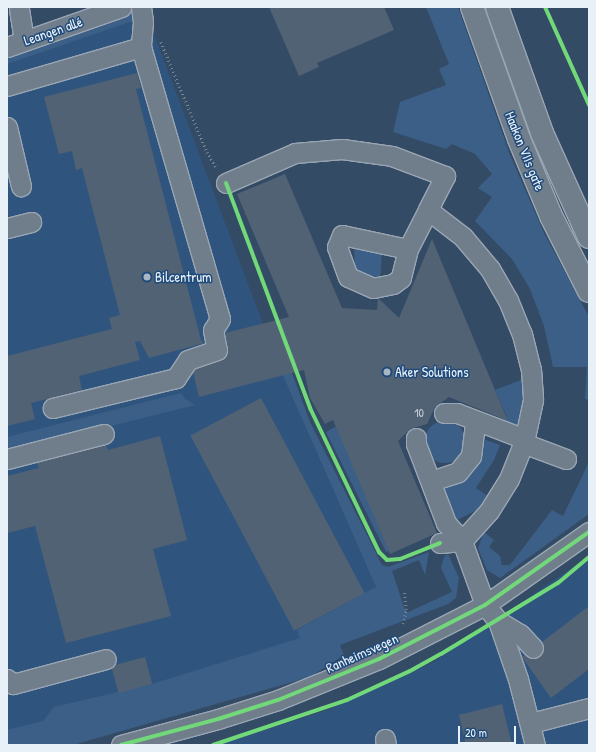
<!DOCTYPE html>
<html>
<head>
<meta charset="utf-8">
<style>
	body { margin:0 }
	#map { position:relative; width:596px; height:752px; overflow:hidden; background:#344b65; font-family:"Patrick Hand",sans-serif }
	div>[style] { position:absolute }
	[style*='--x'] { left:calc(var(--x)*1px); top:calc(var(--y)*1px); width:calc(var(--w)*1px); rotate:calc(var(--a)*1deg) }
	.built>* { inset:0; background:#2f557f }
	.green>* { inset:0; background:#3b5f87 }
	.round { border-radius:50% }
	.building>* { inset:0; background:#516275; transform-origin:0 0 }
	.path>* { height:2.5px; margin-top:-1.25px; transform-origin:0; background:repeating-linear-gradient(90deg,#778390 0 1px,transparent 0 4px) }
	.roads { filter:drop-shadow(1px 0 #9aa6b3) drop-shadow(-1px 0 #9aa6b3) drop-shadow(0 1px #9aa6b3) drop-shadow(0 -1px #9aa6b3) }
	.minor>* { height:19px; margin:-9.5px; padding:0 9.5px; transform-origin:9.5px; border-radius:9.5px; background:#707e8c }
	.major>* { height:22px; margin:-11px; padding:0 11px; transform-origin:11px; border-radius:11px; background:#707e8c }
	.cycleway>* { height:4px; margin:-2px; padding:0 2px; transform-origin:2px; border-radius:2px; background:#71d979 }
	.dots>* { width:11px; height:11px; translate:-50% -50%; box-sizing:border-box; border:2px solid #1f4a7a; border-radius:50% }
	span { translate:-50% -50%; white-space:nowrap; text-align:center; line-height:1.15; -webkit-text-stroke:3px #1f4a7a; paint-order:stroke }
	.number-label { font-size:12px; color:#c2cdd7 }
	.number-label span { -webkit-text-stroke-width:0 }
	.street-label { font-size:14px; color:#e8f1f8 }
	.poi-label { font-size:14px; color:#e8f1f8 }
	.left { translate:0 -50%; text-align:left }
	.frame { position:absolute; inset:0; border:8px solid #e8f1f8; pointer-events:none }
	.scale { position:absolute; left:458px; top:726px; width:58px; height:18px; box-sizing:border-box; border:2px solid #e8f1f8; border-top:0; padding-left:5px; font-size:12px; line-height:14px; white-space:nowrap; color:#e8f1f8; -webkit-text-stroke:3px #1f4a7a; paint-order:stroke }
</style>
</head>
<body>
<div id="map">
	<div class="built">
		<div style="clip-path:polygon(145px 10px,280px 369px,390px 619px,7px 736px,7px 59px)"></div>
		<div style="clip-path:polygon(589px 556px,589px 745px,219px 745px,330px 709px,434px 662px)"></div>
	</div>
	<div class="green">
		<div style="clip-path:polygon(426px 7px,458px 7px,510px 155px,544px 233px,589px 317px,589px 400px,585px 399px,587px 367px,553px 367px,544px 326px,530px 289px,512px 259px,475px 221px,492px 197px,478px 188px,492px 174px,475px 154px,452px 144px,446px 149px,393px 132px,400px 102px,446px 85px,439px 69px,449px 64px)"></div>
		<div style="clip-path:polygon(135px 12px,134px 23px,130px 22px,7px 64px,7px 56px)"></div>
		<div style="clip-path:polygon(354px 247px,382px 252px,380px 282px,355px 270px)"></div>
		<div style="clip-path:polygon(289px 365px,310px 422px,382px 565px,388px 567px,429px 552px,425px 575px,419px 560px,392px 571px,406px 613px,452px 592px,441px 568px,444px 557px,448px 554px,459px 578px,456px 598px,448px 604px,340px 645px,344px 655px,310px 677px,73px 745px,7px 745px,7px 730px,43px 721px,54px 707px,152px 684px,300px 638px,297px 630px,376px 587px,280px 369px)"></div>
		<div style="clip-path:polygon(526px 378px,526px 401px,521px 424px,514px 427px,502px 419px,507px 417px,495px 390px)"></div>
		<div style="clip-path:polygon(181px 393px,185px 399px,195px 405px,7px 452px,7px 437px)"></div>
		<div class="round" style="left:424px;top:421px;width:42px;height:42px"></div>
		<div style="clip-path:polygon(338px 425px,391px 550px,386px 552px,326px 432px)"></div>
		<div style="clip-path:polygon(480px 438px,500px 445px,494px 460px,476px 488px,488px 496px,477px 510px,457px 520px,452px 519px,441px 491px,443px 487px,461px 478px)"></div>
		<div style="clip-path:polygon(589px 462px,589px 514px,500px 578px,487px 570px,478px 548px,484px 532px,494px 540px,489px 547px,500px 556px,502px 565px,510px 565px,552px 510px,563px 516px)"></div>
	</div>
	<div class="building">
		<div style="clip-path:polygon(269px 7px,384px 7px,394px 30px,317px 63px,319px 67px,299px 76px)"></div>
		<div style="clip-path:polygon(137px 73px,141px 88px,136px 89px,201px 340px,204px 343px,149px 358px,140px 341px,135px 342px,140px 360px,79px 376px,82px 390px,31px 403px,35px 419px,7px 426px,7px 356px,112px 329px,109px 318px,120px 315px,82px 168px,76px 170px,72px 151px,59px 154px,44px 97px)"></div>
		<div style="clip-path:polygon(285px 174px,342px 308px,377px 310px,378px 298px,399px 318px,432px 239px,508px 421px,449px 397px,435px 407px,427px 424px,410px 429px,398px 441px,437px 533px,390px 554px,333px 420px,325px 424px,310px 398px,304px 370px,199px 397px,193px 372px,195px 369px,225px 357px,228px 348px,225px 333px,289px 317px,237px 194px)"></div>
		<div style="left:261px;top:398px;width:221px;height:80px;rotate:62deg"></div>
		<div style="clip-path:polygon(160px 436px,187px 540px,153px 549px,171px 616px,66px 643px,35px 526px,7px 533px,7px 476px,39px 468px,37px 463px,106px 445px,108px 450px)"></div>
		<div style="clip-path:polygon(589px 606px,589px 669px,551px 698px,522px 657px,524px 655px,535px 659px,540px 656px,544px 651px,542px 642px)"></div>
		<div style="left:145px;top:657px;width:28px;height:35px;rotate:75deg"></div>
		<div style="clip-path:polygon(502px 704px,512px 745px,466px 745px,459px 715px)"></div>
	</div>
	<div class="path">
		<div style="--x:161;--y:42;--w:119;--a:67.3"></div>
		<div style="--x:207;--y:152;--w:17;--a:59"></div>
		<div style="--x:403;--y:624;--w:14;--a:-78"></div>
		<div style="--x:406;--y:610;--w:19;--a:-96"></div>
	</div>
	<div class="roads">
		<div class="minor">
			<div style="--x:141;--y:7;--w:15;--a:82"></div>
			<div style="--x:143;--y:22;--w:25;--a:95"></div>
			<div style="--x:19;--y:9;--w:31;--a:81"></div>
			<div style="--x:7;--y:47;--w:121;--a:-19.3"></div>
			<div style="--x:7;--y:86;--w:140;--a:-16.2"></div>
			<div style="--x:141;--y:47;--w:283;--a:73.8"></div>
			<div style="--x:220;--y:319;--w:13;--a:122"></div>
			<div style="--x:213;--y:330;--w:20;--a:79"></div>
			<div style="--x:217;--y:350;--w:31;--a:161"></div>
			<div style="--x:188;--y:360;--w:22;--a:124"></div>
			<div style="--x:176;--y:378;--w:127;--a:166.3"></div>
			<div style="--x:7;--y:127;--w:61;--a:76.7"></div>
			<div style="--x:226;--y:183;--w:75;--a:-23.5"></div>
			<div style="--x:295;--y:153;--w:47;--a:-4.9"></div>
			<div style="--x:342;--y:149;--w:50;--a:8"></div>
			<div style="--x:392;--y:156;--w:57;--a:20.7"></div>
			<div style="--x:445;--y:176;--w:38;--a:117"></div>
			<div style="--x:428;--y:210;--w:44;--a:37.6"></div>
			<div style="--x:463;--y:237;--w:42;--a:49.8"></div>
			<div style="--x:490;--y:269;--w:36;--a:60"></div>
			<div style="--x:508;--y:300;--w:37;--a:68"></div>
			<div style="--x:522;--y:334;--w:36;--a:76"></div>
			<div style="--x:531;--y:369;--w:31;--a:86"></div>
			<div style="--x:533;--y:400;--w:40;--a:102"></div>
			<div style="--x:525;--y:439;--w:43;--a:111.8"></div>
			<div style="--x:509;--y:479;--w:38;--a:122"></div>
			<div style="--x:489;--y:511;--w:40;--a:132"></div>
			<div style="--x:462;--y:541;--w:68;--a:70.2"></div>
			<div style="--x:485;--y:605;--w:21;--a:51"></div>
			<div style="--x:498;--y:621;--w:61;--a:71"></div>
			<div style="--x:518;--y:679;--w:68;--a:75.6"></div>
			<div style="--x:7;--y:228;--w:25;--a:-14"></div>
			<div style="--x:408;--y:249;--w:30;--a:104"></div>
			<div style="--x:401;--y:278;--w:10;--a:143"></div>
			<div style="--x:393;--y:284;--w:20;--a:169"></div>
			<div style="--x:373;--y:288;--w:27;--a:-156"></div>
			<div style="--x:348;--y:277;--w:32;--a:-110"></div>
			<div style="--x:337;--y:247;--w:13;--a:-67"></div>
			<div style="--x:342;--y:235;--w:67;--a:12"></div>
			<div style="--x:408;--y:249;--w:44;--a:-62.9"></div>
			<div style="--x:444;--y:413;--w:13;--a:0"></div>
			<div style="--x:457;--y:413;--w:73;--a:20.9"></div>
			<div style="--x:416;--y:438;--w:6;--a:90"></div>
			<div style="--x:416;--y:444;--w:85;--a:69.2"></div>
			<div style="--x:446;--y:523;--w:24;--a:48"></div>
			<div style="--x:523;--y:443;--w:46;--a:20.4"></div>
			<div style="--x:7;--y:459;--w:100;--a:-14.5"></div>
			<div style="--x:431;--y:481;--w:28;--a:-18"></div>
			<div style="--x:458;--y:472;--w:21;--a:-51"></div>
			<div style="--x:471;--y:456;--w:35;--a:-83"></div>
			<div style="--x:440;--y:543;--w:22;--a:-5"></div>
			<div style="--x:498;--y:621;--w:26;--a:31"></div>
			<div style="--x:520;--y:634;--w:19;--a:47"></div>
			<div style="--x:7;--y:679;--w:8;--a:40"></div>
			<div style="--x:13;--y:684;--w:96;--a:-15"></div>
			<div style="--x:531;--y:723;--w:60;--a:-14.5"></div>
			<div style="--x:385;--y:739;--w:6;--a:81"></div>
			<div style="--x:121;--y:745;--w:100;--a:-15"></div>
			<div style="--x:218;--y:719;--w:63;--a:-17.6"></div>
			<div style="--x:278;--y:700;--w:109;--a:-22.1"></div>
			<div style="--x:379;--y:659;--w:119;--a:-27"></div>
			<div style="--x:485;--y:605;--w:127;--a:-35.1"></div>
		</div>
		<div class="major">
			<div style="--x:472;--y:7;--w:140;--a:70.4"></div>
			<div style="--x:519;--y:139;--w:83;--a:67.4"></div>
			<div style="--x:551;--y:216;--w:84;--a:63.1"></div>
			<div style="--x:497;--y:7;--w:134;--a:70.3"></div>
			<div style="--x:542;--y:133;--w:114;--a:65.7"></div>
		</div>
	</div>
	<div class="cycleway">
		<div style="--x:545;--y:7;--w:107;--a:65.8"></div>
		<div style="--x:226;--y:183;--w:240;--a:69.5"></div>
		<div style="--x:310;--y:408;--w:160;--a:64.4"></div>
		<div style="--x:379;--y:552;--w:11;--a:45"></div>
		<div style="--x:387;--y:560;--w:13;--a:-4"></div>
		<div style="--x:400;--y:559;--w:43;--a:-21.8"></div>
		<div style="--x:121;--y:745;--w:100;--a:-15"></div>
		<div style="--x:218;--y:719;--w:63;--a:-17.6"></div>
		<div style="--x:278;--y:700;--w:109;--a:-22.1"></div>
		<div style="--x:379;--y:659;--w:119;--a:-27"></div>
		<div style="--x:485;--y:605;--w:127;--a:-35.1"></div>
		<div style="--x:213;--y:745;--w:141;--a:-18.6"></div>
		<div style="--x:347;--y:700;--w:69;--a:-24.7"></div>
		<div style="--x:410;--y:671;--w:35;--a:-29"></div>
		<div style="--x:441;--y:654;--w:137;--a:-31.3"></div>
		<div style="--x:558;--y:583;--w:40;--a:-40"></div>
	</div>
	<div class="dots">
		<div style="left:147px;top:277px;background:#a9b7c5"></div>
		<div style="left:387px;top:372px;background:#a9b7c5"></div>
	</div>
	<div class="number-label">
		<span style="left:419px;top:413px">10</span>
	</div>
	<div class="street-label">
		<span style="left:53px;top:31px;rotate:-19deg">Leangen allé</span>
		<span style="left:525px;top:151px;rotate:68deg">Haakon VIIs gate</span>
		<span style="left:362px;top:653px;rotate:-24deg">Ranheimsvegen</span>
	</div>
	<div class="poi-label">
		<span class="left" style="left:155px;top:277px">Bilcentrum</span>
		<span class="left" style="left:395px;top:372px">Aker Solutions</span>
	</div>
	<div class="frame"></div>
	<div class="scale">20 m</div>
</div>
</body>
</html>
